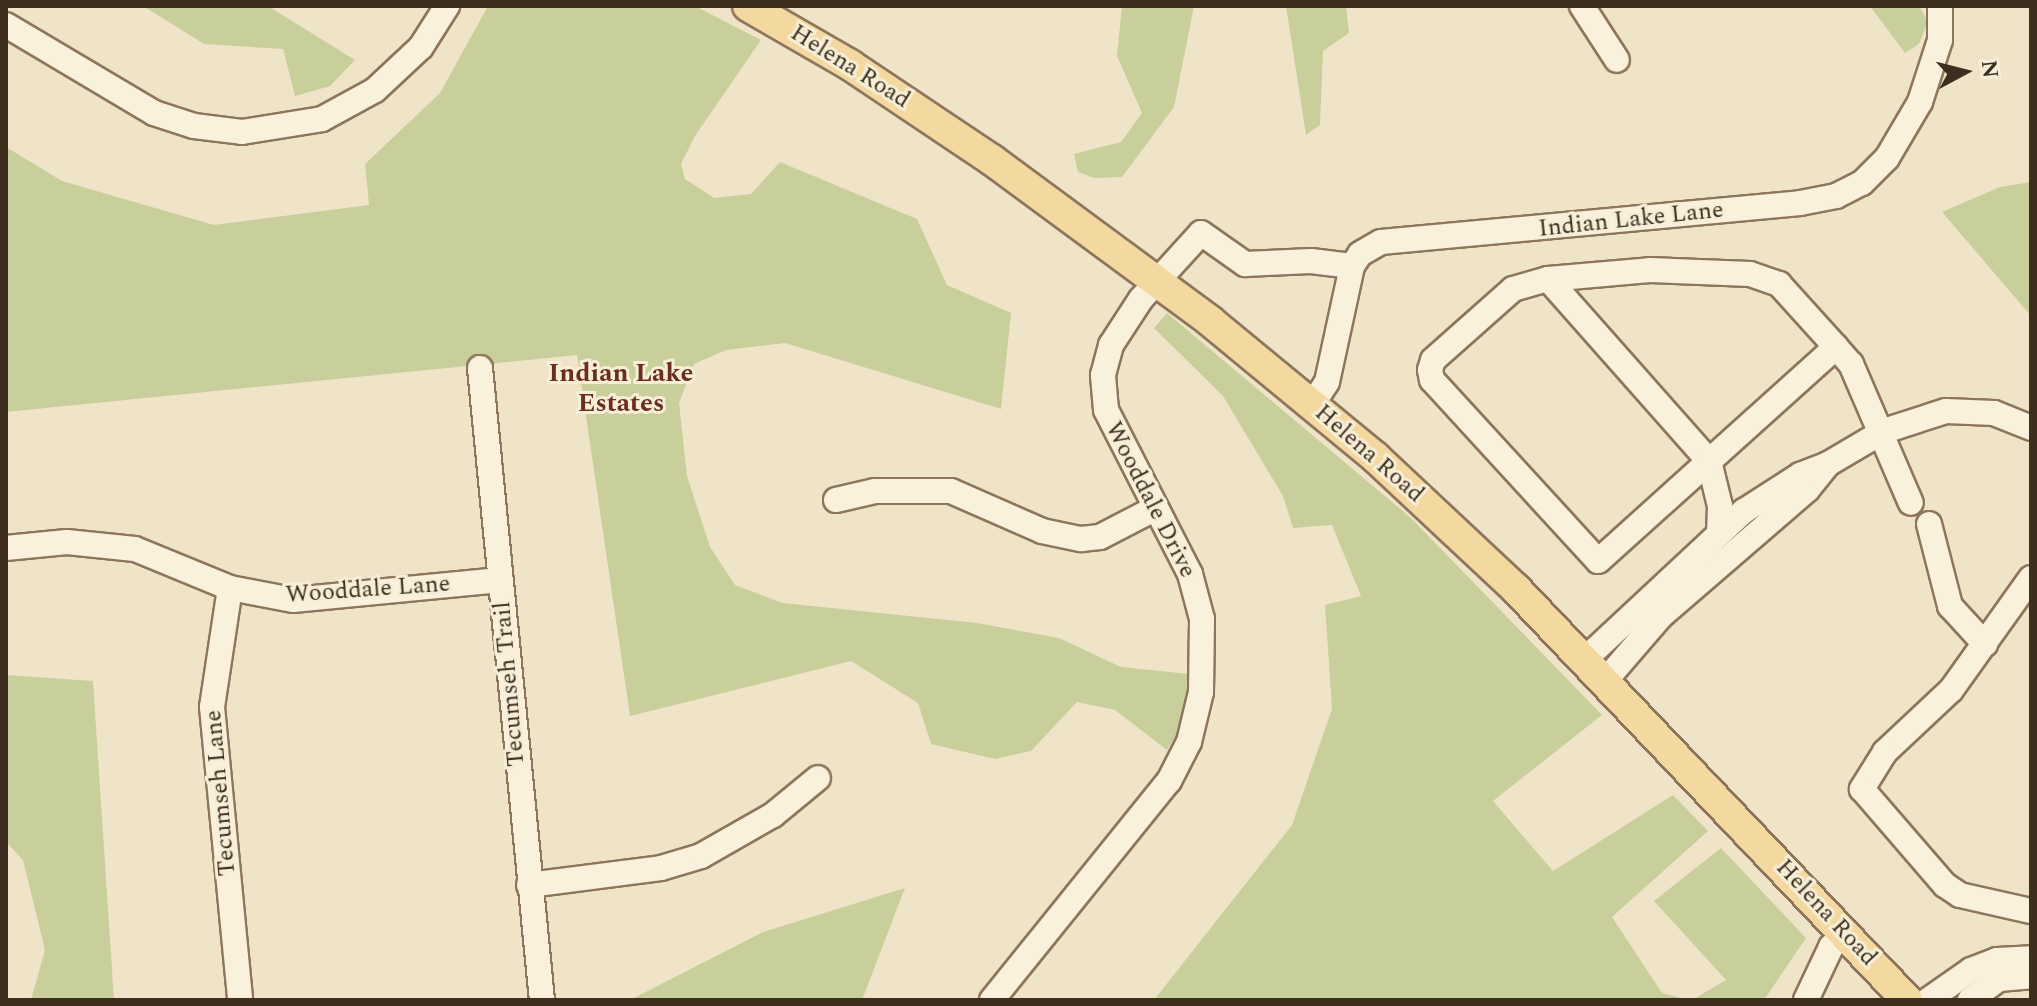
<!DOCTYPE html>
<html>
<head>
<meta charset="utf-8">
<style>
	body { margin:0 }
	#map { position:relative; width:2037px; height:1006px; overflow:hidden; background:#f0e4c8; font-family:Spectral,serif }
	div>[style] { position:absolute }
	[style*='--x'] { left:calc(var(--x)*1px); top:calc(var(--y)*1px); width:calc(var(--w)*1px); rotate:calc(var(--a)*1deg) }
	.green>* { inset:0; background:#c9cf9b }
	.roads { filter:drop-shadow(2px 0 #8d765c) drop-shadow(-2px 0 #8d765c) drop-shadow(0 2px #8d765c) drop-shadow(0 -2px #8d765c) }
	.minor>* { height:24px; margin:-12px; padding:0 12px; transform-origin:12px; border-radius:12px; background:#faf1dc }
	.major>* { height:30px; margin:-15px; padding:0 15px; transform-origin:15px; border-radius:15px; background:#f3d9a0 }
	span { translate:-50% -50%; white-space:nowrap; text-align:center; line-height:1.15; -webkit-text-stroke:6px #f7eed8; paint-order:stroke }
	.street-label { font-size:24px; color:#3d2e20 }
	.neighbourhood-label { font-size:26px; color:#6b2e1e; font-weight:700 }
	.frame { position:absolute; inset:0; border:8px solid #3d2e20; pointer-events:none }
	.north { position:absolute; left:1925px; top:32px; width:80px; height:80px; -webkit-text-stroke:6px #f7eed8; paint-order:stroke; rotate:83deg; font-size:22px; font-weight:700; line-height:32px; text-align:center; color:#3d2e20 }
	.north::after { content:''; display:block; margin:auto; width:28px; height:36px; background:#3d2e20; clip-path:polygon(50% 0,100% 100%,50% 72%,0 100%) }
</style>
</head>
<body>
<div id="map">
	<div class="green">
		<div style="clip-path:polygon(143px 6px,268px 6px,355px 60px,330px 86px,295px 96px,283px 49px,204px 44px)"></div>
		<div style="clip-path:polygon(488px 6px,695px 6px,761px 40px,695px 136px,681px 164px,685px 179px,714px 198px,751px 194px,780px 162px,917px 219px,947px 285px,1011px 313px,1001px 409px,785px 343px,726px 350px,694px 364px,679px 403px,687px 476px,710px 547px,735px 585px,783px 603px,977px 623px,1059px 638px,1121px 667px,1189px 674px,1188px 715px,1167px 750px,1115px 710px,1077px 702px,1031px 751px,995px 759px,931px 744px,918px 703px,851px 661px,630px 716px,577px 355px,6px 412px,6px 147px,62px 181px,214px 225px,369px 205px,365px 164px,440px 93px)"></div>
		<div style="clip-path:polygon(1122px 6px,1194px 6px,1174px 107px,1122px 177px,1094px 178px,1078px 172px,1074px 154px,1121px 142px,1142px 113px,1117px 56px)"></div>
		<div style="clip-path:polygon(1286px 6px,1346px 6px,1349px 33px,1323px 51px,1320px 125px,1306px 135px)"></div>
		<div style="clip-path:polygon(1870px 6px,1919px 6px,1928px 22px,1919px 44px,1905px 53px)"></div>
		<div style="clip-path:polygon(2031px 182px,2031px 316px,1942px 212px,2000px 187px)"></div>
		<div style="clip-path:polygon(1167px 313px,1411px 518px,1602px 715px,1493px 801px,1553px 871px,1673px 795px,1708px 831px,1612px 917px,1662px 993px,1689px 1000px,1154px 1000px,1292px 825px,1332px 709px,1325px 605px,1361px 596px,1332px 525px,1293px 528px,1283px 496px,1223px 396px,1154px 328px)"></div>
		<div style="clip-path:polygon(6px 675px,93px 681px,114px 1000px,31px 1000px,45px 950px,23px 860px,6px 842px)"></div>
		<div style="clip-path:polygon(1721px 848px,1806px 938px,1764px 1000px,1692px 1000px,1726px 980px,1654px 901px)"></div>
		<div style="clip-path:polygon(905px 888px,862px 1000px,632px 999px,763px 932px)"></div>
	</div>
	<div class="roads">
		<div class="minor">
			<div style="--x:1582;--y:6;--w:64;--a:57.1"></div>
			<div style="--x:6;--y:25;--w:172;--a:30.7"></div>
			<div style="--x:154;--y:113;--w:42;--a:18"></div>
			<div style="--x:194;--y:126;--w:48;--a:7.1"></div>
			<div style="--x:242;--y:132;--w:81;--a:-9.2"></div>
			<div style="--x:322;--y:119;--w:60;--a:-28.7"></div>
			<div style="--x:375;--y:90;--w:63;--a:-43.1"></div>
			<div style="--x:421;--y:47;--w:49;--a:-57.6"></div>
			<div style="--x:1548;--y:279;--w:243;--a:48.5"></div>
			<div style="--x:1709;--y:461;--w:46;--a:76.3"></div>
			<div style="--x:1720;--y:506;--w:28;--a:92"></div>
			<div style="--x:1836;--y:347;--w:320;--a:138"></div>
			<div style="--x:1598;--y:561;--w:246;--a:-132.5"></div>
			<div style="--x:1432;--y:380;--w:10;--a:-101"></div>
			<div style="--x:1430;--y:370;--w:10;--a:-73"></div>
			<div style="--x:1433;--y:360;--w:107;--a:-41.6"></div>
			<div style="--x:1513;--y:289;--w:36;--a:-16"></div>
			<div style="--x:1548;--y:279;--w:102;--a:-5"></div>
			<div style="--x:1650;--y:270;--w:100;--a:2.3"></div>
			<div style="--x:1750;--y:274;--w:31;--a:19"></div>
			<div style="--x:1779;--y:284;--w:85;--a:47.9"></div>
			<div style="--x:1836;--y:347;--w:23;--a:49"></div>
			<div style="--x:1851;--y:364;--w:151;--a:66.7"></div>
			<div style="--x:480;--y:368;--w:635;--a:84.4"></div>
			<div style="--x:1312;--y:405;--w:27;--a:-57"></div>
			<div style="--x:1327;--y:382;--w:119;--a:-77.8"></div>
			<div style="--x:1352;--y:266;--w:14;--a:-56"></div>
			<div style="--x:1360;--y:254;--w:24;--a:-30"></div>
			<div style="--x:1381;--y:242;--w:421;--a:-5.3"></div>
			<div style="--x:1800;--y:203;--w:37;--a:-11"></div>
			<div style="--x:1836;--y:196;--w:29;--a:-27"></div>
			<div style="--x:1862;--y:183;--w:35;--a:-45"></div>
			<div style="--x:1887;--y:158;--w:65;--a:-59.5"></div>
			<div style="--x:1920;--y:102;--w:65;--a:-72.1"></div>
			<div style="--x:1940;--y:40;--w:34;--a:-90"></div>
			<div style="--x:1828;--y:464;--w:65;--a:-30.5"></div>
			<div style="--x:1884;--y:431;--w:65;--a:-17.9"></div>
			<div style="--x:1946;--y:411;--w:48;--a:2.4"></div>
			<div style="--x:1994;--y:413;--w:40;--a:22"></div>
			<div style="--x:836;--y:500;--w:40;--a:-13"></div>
			<div style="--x:875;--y:491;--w:76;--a:0"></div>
			<div style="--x:951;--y:491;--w:99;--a:23.7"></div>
			<div style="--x:1042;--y:531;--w:40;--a:12"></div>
			<div style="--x:1081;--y:539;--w:19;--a:-6"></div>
			<div style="--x:1100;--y:537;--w:63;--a:-27.4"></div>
			<div style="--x:1929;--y:524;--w:85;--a:75.6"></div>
			<div style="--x:1950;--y:606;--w:52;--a:47.4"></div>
			<div style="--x:6;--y:548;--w:61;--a:-5.6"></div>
			<div style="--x:67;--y:542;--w:68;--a:5.9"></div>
			<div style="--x:135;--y:549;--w:103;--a:22.3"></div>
			<div style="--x:230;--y:588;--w:64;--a:10.8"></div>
			<div style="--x:293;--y:600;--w:208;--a:-5.5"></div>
			<div style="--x:2031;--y:578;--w:138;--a:125.5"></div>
			<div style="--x:1951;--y:690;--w:91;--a:136.8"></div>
			<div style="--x:1885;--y:752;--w:44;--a:121.9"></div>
			<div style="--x:1862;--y:789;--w:127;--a:49.2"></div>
			<div style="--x:1945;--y:885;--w:18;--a:34"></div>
			<div style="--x:1960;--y:895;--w:73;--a:12.7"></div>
			<div style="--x:230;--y:588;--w:120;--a:98.6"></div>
			<div style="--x:212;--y:707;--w:294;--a:84.5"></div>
			<div style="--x:1584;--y:660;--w:219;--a:-43"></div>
			<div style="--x:1744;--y:511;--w:67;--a:-32.7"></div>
			<div style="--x:1800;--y:475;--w:30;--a:-21"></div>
			<div style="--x:1828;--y:464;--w:33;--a:129"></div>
			<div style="--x:1807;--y:490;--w:194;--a:139.2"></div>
			<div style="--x:1660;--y:617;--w:84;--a:130.7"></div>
			<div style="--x:529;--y:885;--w:133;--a:-7.3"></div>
			<div style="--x:661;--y:868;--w:42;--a:-16.7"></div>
			<div style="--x:701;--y:856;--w:83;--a:-29.7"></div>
			<div style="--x:773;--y:815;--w:58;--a:-39.4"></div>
			<div style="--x:992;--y:1000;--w:282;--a:-51.1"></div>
			<div style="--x:1169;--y:781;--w:44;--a:-62.9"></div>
			<div style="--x:1189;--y:742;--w:51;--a:-76.5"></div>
			<div style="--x:1201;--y:692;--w:73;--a:-89.2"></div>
			<div style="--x:1202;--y:619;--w:47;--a:-104.9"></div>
			<div style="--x:1190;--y:574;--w:184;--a:-117.1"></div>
			<div style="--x:1106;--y:410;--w:35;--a:-95"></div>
			<div style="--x:1103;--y:375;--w:31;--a:-75"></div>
			<div style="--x:1111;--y:345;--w:55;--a:-56.9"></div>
			<div style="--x:1141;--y:299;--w:89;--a:-47.7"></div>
			<div style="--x:1201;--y:233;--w:54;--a:35.2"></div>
			<div style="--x:1245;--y:264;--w:66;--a:-2.6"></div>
			<div style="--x:1311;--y:261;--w:41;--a:7"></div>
			<div style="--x:1806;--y:1000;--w:59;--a:-64.7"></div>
			<div style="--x:1831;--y:947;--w:20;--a:-45"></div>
			<div style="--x:1928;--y:1000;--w:52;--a:-34.9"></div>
			<div style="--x:1971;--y:970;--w:28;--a:-21"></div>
			<div style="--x:1997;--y:960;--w:34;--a:-3"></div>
			<div style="--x:1970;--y:1000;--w:36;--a:-36"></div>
			<div style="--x:1999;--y:979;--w:32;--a:-5"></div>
		</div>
		<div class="major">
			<div style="--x:748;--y:6;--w:118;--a:30"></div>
			<div style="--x:850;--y:65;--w:171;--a:33.8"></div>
			<div style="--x:992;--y:160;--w:271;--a:36.4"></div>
			<div style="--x:1210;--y:321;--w:214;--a:39.5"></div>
			<div style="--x:1375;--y:457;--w:193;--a:43.1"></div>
			<div style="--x:1516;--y:589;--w:567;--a:46.43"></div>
		</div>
	</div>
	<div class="street-label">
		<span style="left:850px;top:67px;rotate:32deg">Helena Road</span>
		<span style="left:1631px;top:220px;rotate:-6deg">Indian Lake Lane</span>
		<span style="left:1369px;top:454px;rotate:41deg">Helena Road</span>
		<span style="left:1150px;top:500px;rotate:63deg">Wooddale Drive</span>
		<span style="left:368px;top:590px;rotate:-4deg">Wooddale Lane</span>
		<span style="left:510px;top:684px;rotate:-95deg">Tecumseh Trail</span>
		<span style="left:221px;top:793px;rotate:-95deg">Tecumseh Lane</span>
		<span style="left:1826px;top:913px;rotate:47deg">Helena Road</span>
	</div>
	<div class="neighbourhood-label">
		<span style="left:621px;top:389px">Indian Lake<br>Estates</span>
	</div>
	<div class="frame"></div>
	<div class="north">N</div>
</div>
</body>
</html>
